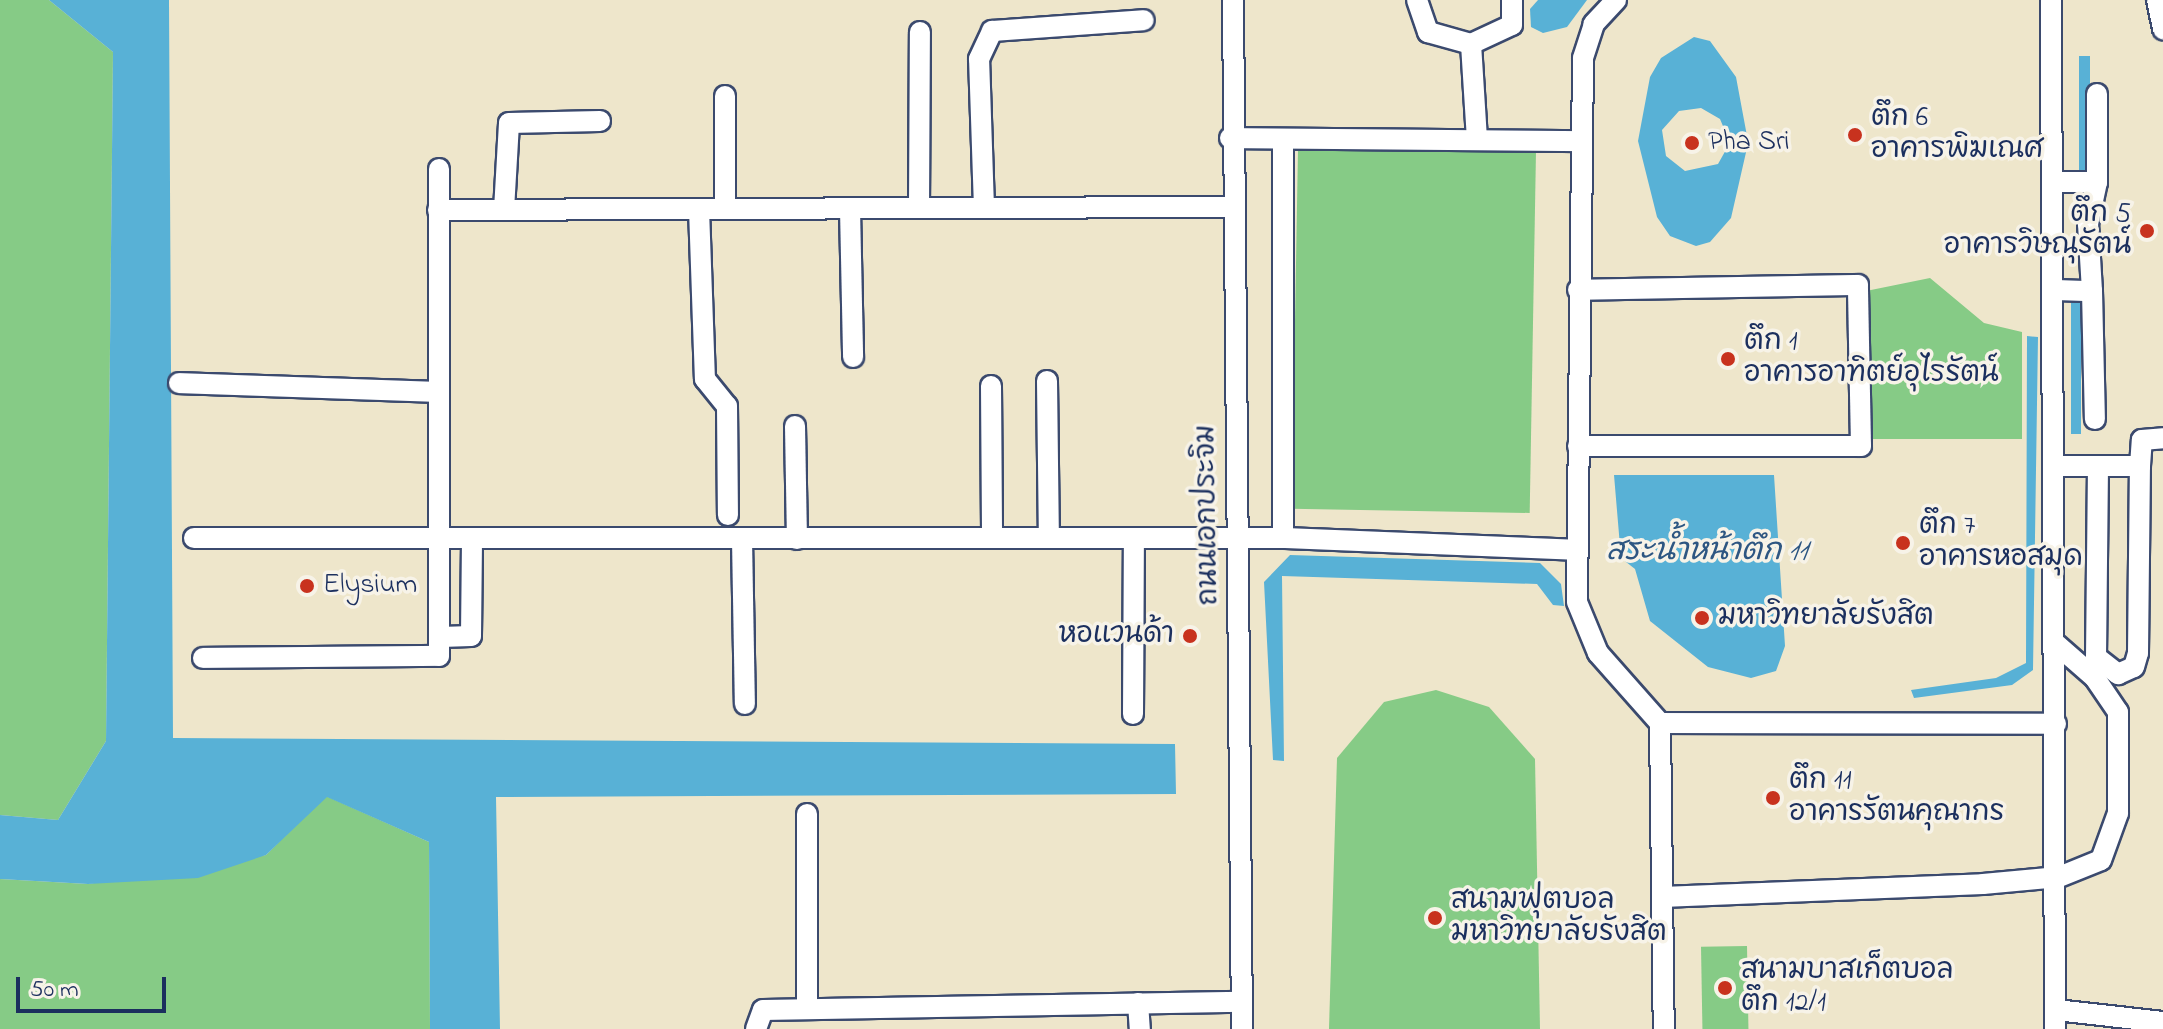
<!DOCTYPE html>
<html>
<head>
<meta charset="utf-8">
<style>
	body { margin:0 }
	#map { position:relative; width:2163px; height:1029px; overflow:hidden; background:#eee6cb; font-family:"Indie Flower","Playpen Sans Thai",sans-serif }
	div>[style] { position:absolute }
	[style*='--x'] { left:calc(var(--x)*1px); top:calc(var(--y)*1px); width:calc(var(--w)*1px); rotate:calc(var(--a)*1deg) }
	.green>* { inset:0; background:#86cb86; transform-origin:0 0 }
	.water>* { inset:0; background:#58b1d6; transform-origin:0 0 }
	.roads { filter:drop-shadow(2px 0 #3b4a6e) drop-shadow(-2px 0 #3b4a6e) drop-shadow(0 2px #3b4a6e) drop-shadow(0 -2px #3b4a6e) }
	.street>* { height:20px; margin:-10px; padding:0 10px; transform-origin:10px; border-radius:10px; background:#fff }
	.dots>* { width:22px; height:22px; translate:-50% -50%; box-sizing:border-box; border:4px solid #f7f3e8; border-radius:50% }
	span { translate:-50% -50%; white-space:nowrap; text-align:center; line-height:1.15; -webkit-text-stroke:7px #f7f3e8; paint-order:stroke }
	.poi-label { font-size:28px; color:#1b2f5e }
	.left { translate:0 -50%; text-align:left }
	.right { translate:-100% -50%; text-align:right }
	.street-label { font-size:28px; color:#1b2f5e }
	.water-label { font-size:30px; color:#2d5682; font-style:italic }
	.scale { position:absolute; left:16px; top:977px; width:150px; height:36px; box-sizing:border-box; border:4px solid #1b2f5e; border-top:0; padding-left:10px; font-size:24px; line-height:28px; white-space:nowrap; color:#1b2f5e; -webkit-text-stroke:6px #f7f3e8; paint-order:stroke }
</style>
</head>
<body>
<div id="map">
	<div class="green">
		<div style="clip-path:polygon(0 0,49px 0,113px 52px,106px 741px,58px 820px,0 815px)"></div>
		<div style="left:1536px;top:151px;width:362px;height:238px;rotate:91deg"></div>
		<div style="clip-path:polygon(1930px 278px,1984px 323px,2022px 332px,2022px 439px,1868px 439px,1866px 291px)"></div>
		<div style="clip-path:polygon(1436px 690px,1489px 707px,1535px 759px,1540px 1029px,1329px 1029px,1337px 758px,1384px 702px)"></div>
		<div style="clip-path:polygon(326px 796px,429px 842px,430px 1029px,0 1029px,0 879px,88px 884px,266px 855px)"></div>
		<div style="left:1747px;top:946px;width:83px;height:46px;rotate:89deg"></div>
	</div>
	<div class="water">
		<div style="clip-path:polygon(49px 0,169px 0,173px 738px,1175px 744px,1176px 794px,496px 797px,500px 1029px,430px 1029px,429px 842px,327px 797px,266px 855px,198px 878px,88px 884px,0 879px,0 815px,58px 820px,106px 741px,113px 52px)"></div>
		<div style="clip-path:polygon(1538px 0,1587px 0,1567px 27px,1543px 33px,1531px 27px,1530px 9px)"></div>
		<div style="clip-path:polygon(1694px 37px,1710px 41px,1736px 77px,1747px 136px,1728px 138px,1720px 119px,1701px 108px,1679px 111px,1662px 130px,1666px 156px,1685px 171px,1718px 164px,1727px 148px,1747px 148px,1731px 218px,1710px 242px,1696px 246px,1670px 236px,1657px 217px,1638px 141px,1650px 77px,1661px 58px)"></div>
		<div style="left:2079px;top:56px;width:11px;height:121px"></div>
		<div style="left:2071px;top:299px;width:10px;height:135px"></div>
		<div style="clip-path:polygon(2027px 336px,2038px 337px,2033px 670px,2012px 685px,1914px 698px,1911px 690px,1996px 678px,2026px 663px)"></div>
		<div style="clip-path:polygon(1614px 475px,1774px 475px,1785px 646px,1776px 671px,1751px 678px,1708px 667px,1650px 621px,1635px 569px,1621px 558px)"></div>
		<div style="clip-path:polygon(1290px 555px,1540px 563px,1561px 584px,1564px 606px,1553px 605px,1537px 584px,1282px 576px,1284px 761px,1273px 760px,1264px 582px)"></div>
	</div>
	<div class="roads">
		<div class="street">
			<div style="--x:1233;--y:0;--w:1029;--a:89.5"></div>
			<div style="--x:1417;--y:0;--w:34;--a:71"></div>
			<div style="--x:1428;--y:32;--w:45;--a:15.6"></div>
			<div style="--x:1471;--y:44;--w:96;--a:86.4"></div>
			<div style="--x:1616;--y:0;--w:33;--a:133"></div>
			<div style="--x:1594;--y:24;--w:36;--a:108"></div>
			<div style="--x:1583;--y:58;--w:544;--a:90.63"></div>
			<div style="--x:1577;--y:602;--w:55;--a:67.6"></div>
			<div style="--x:1598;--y:653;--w:94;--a:48.5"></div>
			<div style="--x:1660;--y:723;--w:306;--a:89.3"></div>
			<div style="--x:2051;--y:0;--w:1029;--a:89.78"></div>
			<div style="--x:2157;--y:0;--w:30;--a:78"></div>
			<div style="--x:1471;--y:44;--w:45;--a:-24.9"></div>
			<div style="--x:1512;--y:25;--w:25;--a:-90"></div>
			<div style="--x:1230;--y:138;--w:351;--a:0.5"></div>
			<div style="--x:1283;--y:139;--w:399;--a:90"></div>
			<div style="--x:2055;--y:182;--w:42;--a:0"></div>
			<div style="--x:2097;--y:182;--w:88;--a:-90"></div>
			<div style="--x:919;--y:208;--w:176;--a:-89.7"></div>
			<div style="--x:984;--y:208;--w:149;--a:-91.9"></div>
			<div style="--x:979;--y:59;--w:31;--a:-65"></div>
			<div style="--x:992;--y:31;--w:152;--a:-4.1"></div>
			<div style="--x:699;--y:209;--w:170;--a:88"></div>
			<div style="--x:705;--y:379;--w:35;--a:51"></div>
			<div style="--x:727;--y:406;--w:109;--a:89.5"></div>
			<div style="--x:725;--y:209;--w:113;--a:-90"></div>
			<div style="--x:850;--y:209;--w:148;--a:88.8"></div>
			<div style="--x:438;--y:210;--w:797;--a:-0.22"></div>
			<div style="--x:504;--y:210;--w:87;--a:-86.7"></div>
			<div style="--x:509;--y:123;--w:91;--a:-1.3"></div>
			<div style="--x:2056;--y:290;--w:36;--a:2"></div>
			<div style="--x:2092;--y:291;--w:128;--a:88.7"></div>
			<div style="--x:2092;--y:291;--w:67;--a:-93.4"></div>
			<div style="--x:2088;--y:224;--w:43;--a:-77.9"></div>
			<div style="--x:1047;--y:381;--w:157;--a:89.3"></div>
			<div style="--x:179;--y:383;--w:258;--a:2"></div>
			<div style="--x:991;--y:386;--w:152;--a:89.6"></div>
			<div style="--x:795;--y:426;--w:113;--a:89"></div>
			<div style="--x:1578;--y:446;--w:283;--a:0"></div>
			<div style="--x:1861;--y:446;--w:161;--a:-91.1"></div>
			<div style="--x:1858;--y:285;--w:280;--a:179"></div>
			<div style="--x:2057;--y:466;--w:83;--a:0"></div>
			<div style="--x:2140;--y:466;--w:26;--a:-86"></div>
			<div style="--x:2142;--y:440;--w:21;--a:-5"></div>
			<div style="--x:2098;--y:466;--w:191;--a:90.6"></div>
			<div style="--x:2096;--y:657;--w:28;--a:38"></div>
			<div style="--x:2118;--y:674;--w:17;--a:-24"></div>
			<div style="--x:2134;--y:667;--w:15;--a:-74"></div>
			<div style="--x:2138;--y:653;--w:187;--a:-89.4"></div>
			<div style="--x:194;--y:538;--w:1089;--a:0"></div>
			<div style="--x:1283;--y:538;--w:294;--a:2.3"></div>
			<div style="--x:742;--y:539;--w:165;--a:89"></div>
			<div style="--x:441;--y:637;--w:30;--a:-2"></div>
			<div style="--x:471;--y:636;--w:96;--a:-89.4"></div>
			<div style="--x:203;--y:658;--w:236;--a:-0.5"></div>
			<div style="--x:439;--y:656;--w:487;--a:-90"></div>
			<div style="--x:1133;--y:714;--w:176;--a:-89.7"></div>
			<div style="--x:1660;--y:723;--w:396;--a:0.1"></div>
			<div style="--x:1662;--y:897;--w:321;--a:-2.3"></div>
			<div style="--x:1983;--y:884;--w:76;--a:-5.3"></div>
			<div style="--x:2059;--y:877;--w:45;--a:-22"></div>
			<div style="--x:2101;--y:860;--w:50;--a:-70.1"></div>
			<div style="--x:2118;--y:813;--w:101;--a:-90"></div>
			<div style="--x:2118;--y:712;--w:41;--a:-124.1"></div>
			<div style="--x:2095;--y:678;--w:52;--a:-138.9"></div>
			<div style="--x:1138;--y:1003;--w:26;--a:86"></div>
			<div style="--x:807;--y:1009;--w:195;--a:-90"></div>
			<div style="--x:2056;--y:1010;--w:108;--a:6.4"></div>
			<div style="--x:756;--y:1029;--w:20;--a:-70"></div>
			<div style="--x:763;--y:1010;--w:479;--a:-1"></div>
		</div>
	</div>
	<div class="dots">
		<div style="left:1855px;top:135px;background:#c8321e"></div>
		<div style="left:1692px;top:143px;background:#c8321e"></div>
		<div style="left:2147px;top:231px;background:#c8321e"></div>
		<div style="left:1728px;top:359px;background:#c8321e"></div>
		<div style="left:1903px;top:543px;background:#c8321e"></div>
		<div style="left:307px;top:586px;background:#c8321e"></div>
		<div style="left:1702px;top:618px;background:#c8321e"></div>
		<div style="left:1190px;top:636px;background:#c8321e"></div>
		<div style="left:1773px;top:798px;background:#c8321e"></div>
		<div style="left:1435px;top:918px;background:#c8321e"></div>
		<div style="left:1725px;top:988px;background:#c8321e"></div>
	</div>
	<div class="poi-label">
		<span class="left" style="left:1871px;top:135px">ตึก 6<br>อาคารพิฆเณศ</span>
		<span class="left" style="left:1708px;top:143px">Pha Sri</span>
		<span class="right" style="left:2131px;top:231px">ตึก 5<br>อาคารวิษณุรัตน์</span>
		<span class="left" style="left:1744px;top:359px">ตึก 1<br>อาคารอาทิตย์อุไรรัตน์</span>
		<span class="left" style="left:1919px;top:543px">ตึก 7<br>อาคารหอสมุด</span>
		<span class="left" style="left:323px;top:586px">Elysium</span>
		<span class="left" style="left:1718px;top:618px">มหาวิทยาลัยรังสิต</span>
		<span class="right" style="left:1174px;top:636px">หอแวนด้า</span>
		<span class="left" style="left:1789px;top:798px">ตึก 11<br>อาคารรัตนคุณากร</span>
		<span class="left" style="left:1451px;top:918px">สนามฟุตบอล<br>มหาวิทยาลัยรังสิต</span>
		<span class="left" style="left:1741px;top:988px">สนามบาสเก็ตบอล<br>ตึก 12/1</span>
	</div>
	<div class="street-label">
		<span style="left:1209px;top:515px;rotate:-91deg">ถนนเอกประจิม</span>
	</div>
	<div class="water-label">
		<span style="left:1707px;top:552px">สระน้ำหน้าตึก 11</span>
	</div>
	<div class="scale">50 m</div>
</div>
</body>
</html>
